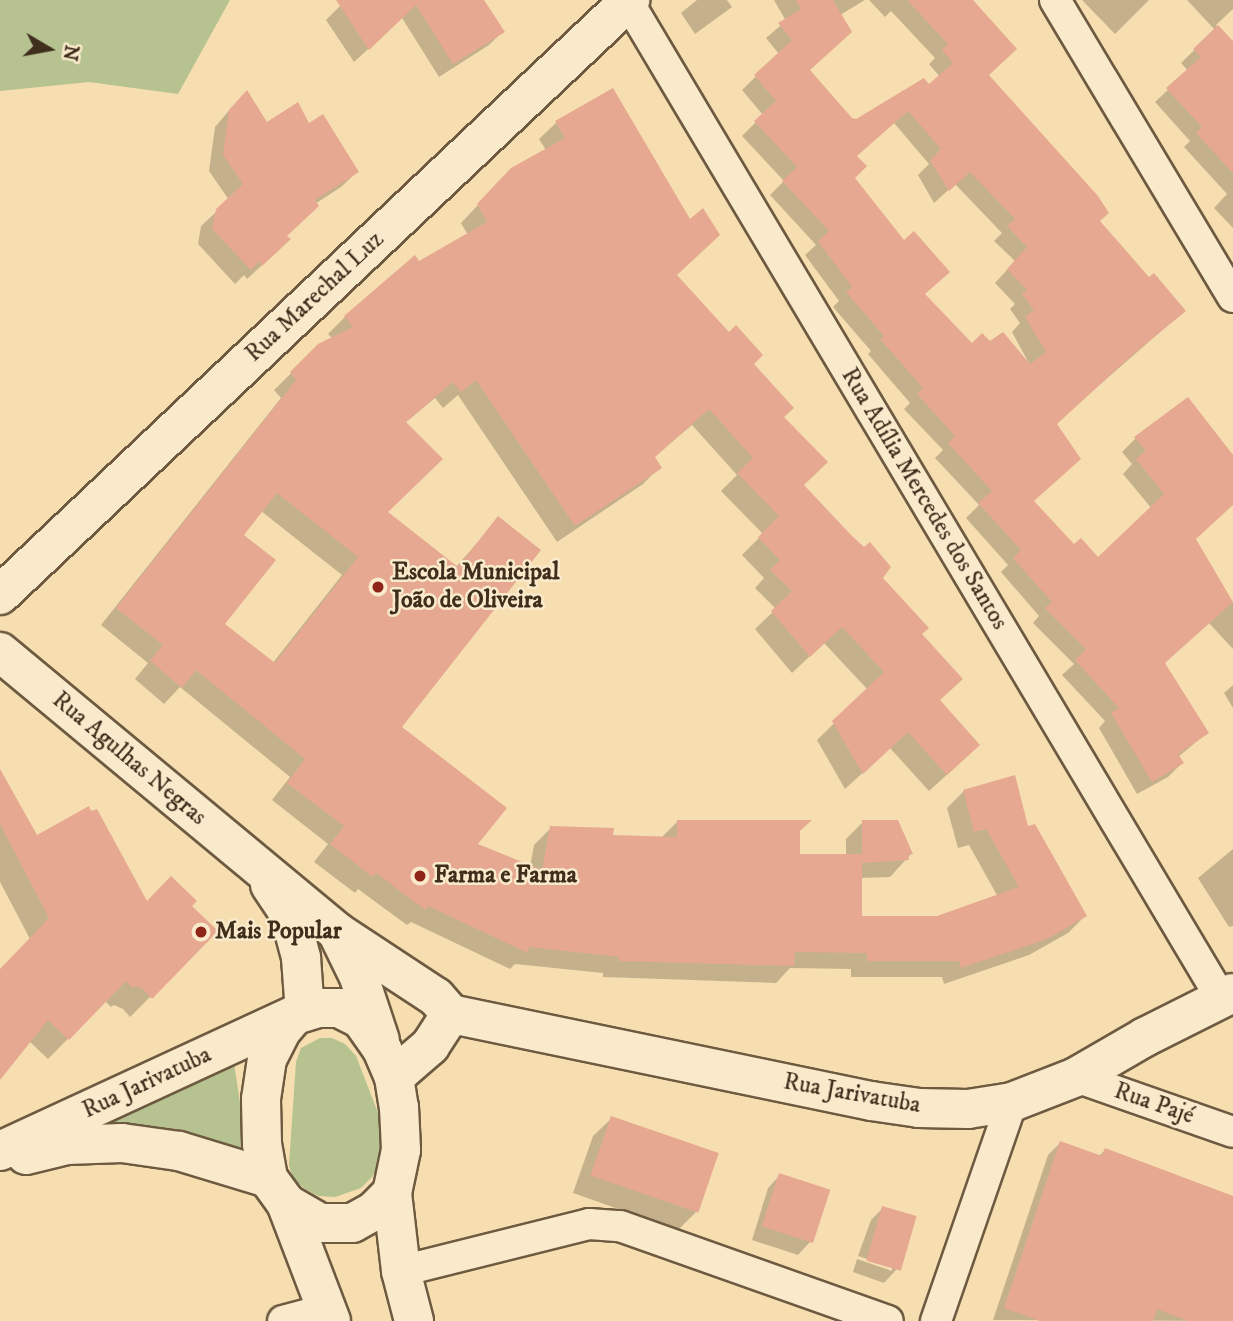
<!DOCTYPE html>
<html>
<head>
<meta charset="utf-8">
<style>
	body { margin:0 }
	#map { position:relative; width:1233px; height:1321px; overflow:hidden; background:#f6deb0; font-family:"IM FELL DW Pica",serif }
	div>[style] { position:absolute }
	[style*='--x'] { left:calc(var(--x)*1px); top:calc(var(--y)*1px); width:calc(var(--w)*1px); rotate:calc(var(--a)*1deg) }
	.green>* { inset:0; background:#b6c290 }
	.shadow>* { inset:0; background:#0003 }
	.building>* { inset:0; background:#e6a891; transform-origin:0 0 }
	.roads { filter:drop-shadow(2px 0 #6d5a41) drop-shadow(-2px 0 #6d5a41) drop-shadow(0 2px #6d5a41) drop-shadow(0 -2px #6d5a41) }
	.street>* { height:30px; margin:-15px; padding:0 15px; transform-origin:15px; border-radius:15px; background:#f9eacc }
	.secondary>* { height:38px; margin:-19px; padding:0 19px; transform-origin:19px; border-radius:19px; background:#f9eacc }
	.dots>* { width:19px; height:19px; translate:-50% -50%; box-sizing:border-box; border:4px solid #f9eacc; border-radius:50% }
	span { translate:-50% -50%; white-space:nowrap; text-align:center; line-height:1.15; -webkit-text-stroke:5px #f9eacc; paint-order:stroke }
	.street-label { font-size:24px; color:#3f2e1c }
	.poi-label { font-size:24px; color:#3f2e1c; font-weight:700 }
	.left { translate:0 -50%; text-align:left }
	.north { position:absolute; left:14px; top:14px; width:70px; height:70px; -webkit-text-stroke:5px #f9eacc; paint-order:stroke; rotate:100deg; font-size:19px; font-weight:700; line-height:28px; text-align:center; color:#3f2e1c }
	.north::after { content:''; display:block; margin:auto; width:24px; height:32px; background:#3f2e1c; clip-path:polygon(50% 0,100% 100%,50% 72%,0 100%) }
</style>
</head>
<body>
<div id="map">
	<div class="green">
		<div style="clip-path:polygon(0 0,230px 0,178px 94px,89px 82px,0 91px)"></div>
		<div style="clip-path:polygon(320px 1038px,332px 1038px,345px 1044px,356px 1056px,380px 1118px,383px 1142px,380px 1163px,372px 1177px,361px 1188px,335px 1197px,318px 1196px,305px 1189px,293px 1179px,289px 1165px,296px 1062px,301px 1048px)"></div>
		<div style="clip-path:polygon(234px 1063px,247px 1149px,243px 1151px,192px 1134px,153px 1128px,95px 1124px)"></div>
	</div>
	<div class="shadow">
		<div style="clip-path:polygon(346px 0,482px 0,503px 31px,489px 45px,439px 77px,402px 18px,354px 62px,326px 20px)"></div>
		<div style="clip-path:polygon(697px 0,727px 0,732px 7px,695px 34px,681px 13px)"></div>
		<div style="clip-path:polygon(evenodd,774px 0,865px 0,840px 15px,808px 71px,851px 120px,856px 121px,928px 87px,940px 77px,929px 64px,935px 58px,891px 11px,885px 17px,869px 0,973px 0,987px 75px,1098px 221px,1149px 280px,1184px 311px,1055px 424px,1032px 502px,1074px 546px,1098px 560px,1152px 509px,1123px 474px,1132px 464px,1122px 452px,1136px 438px,1187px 399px,1233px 455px,1233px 504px,1194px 539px,1233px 603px,1233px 649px,1209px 623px,1163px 663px,1207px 733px,1178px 757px,1182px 763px,1168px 777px,1137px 794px,1099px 728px,1105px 721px,1062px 675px,1074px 664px,1033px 623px,1039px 616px,1001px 572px,1008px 565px,966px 518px,979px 505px,935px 458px,943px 450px,904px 409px,910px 403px,868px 354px,871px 351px,833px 307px,839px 301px,805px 255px,816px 245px,770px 195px,784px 181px,742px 136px,763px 115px,742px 90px,779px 54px,766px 38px,786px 21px,774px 0,894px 123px,929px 164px,918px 175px,934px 203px,955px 184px,1002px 233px,994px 241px,1015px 261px,995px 283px,1015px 304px,1010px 309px,1020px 323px,1012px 332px,1032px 369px,990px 344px,972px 346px,923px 294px,853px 178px,855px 157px,894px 123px)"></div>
		<div style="clip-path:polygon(1082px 0,1149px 0,1115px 34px)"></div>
		<div style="clip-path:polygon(1187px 0,1233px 0,1233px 9px,1216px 25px,1233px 43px,1233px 228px,1214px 208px,1227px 194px,1184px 147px,1190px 141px,1155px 102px,1188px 71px,1181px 63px,1215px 30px)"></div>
		<div style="clip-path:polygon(232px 107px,266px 124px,308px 125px,357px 172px,341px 187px,315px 204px,285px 237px,274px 254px,247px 279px,244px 275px,235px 284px,198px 244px,201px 226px,229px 200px,209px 171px,215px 127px)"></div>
		<div style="clip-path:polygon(evenodd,556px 123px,675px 276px,751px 364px,782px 418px,802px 486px,881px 578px,920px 635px,938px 701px,961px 762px,929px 791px,890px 748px,845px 789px,817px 740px,868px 690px,824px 643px,792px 673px,755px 629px,776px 609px,755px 588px,764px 578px,742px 555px,763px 534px,721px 491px,737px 475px,692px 425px,653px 458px,660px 467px,643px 484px,557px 542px,458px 395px,443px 408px,435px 398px,405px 423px,386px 512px,456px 567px,498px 519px,400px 728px,475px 845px,530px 867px,534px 845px,551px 828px,611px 837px,661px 838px,677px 822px,799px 831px,798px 855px,846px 856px,846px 839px,863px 822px,911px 854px,890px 877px,860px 878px,861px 918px,937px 918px,998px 897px,969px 845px,958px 848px,947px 808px,964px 791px,1027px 828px,1085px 916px,1068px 933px,1029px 955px,944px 984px,942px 977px,851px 977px,851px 969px,790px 968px,776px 983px,603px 977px,603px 973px,515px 964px,510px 969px,411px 922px,407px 925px,358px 889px,355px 893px,314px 862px,328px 844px,272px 800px,290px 777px,180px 687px,164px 704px,135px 679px,148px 663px,101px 625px,281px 398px,274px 390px,319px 346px,333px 339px,328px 334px,345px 317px,415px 258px,419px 264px,468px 235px,461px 223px,495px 187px,546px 150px,539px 139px,556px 123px,261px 511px,342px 575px,272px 664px,223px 624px,242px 535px,261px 511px)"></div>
		<div style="clip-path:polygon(1233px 685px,1233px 708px,1224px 693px)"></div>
		<div style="clip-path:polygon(0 772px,36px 837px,146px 904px,190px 906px,216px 931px,130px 1017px,123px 1009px,114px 1005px,111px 1007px,105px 1001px,48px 1059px,29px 1041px,0 1074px,0 971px,30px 939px,0 882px)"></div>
		<div style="clip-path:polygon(1233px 849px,1233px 926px,1229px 927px,1198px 878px)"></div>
		<div style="clip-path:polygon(612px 1118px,696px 1212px,678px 1230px,573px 1193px,593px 1136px)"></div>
		<div style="clip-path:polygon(1060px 1143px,1099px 1156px,1105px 1150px,1233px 1197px,1233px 1321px,993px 1320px,1048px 1155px)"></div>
		<div style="clip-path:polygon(780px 1175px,810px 1242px,798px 1255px,752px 1240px,768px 1188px)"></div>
		<div style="clip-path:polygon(883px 1208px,896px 1270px,884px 1283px,853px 1272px,857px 1259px,892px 1271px,892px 1267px,858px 1256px,871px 1220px)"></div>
	</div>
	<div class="building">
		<div style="clip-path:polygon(336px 0,484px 0,505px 32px,453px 64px,416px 5px,369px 50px)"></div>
		<div style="clip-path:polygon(evenodd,796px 0,833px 0,852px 32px,810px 70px,852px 118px,856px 119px,924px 78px,929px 84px,953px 63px,942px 50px,948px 44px,907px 0,973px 0,1017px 49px,989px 75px,1098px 196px,1109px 213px,1100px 221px,1149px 277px,1154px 273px,1186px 311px,1131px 356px,1057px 424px,1081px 459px,1034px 501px,1074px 544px,1081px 538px,1098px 557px,1164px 494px,1136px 459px,1146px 451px,1134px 437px,1188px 397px,1233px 455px,1233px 505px,1196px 539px,1233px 602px,1165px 663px,1209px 733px,1178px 754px,1184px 763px,1152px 782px,1111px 713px,1119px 708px,1075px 660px,1086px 649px,1045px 608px,1052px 602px,1013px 558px,1021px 550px,978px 503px,992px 491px,948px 443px,955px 436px,917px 394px,923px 388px,880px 339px,884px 336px,846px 292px,852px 287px,818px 241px,829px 231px,782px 181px,797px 167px,754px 121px,776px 101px,754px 75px,792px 40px,778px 23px,801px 9px,796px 0,908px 111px,941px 149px,930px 160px,949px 191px,970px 172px,1015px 219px,1007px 226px,1027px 247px,1007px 269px,1027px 290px,1022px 294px,1034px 310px,1025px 317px,1046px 352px,1030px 364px,1003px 332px,990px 341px,982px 333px,972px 343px,925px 294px,950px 272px,914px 231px,904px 240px,855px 178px,867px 166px,857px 156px,908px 111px)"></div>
		<div style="clip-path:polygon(1218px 25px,1233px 41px,1233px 173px,1196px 133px,1202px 127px,1166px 88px,1201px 57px,1193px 49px)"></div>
		<div style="clip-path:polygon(evenodd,613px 88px,690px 219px,703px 208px,720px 235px,677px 275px,729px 332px,736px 325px,763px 355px,754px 364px,794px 408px,784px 417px,828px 462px,804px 485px,851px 535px,864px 547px,870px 542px,891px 567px,883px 578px,929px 628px,922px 634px,963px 679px,940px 700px,980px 745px,947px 775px,908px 732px,863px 774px,832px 721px,884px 672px,842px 627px,810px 657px,771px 611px,792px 591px,770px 570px,780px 560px,758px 537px,779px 516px,737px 473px,753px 458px,709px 409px,655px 457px,662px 468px,575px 526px,476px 380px,461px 392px,453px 382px,406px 422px,443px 459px,388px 512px,458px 567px,498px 516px,541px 550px,402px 727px,507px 808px,478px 844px,542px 870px,550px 826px,614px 828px,613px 835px,677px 837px,677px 820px,812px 820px,800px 831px,800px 854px,862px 854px,862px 820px,898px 820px,913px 854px,908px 855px,909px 860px,862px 863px,862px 916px,937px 916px,1019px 887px,986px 829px,974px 832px,963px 790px,1015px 775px,1028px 826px,1035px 824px,1087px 916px,1047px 939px,961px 968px,959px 961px,867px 961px,867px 953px,795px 952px,794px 966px,619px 961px,619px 957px,529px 947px,528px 953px,428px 906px,425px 910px,376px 873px,373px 877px,330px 844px,344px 826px,287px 783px,305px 759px,196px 670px,182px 688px,150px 661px,163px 645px,116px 608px,296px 380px,290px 372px,318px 344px,353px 327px,344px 316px,415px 255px,419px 261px,487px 222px,477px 204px,511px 168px,565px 138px,555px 121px,613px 88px,277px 493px,358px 557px,275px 663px,225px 624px,276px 560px,244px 535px,277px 493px)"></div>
		<div style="clip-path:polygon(247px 90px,267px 122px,298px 102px,309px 123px,323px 114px,359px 172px,315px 200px,319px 206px,287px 236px,291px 239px,262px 266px,259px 261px,251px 270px,212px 229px,216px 209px,243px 184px,223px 155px,229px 110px)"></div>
		<div style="clip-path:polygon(0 769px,37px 835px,89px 806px,91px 811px,97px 809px,147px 901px,171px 876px,197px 901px,192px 906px,218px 931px,152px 999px,143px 989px,135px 986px,133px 988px,126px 981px,69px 1040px,48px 1020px,0 1080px,0 969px,49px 918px,0 824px)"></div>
		<div style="left:611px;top:1116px;width:114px;height:63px;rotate:19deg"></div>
		<div style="clip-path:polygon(1060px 1141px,1102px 1156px,1105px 1148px,1233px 1196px,1233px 1321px,1188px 1321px,1157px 1309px,1153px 1321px,1040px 1321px,1004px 1308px)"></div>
		<div style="left:779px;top:1173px;width:54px;height:56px;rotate:18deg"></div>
		<div style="left:882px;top:1206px;width:36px;height:57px;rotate:16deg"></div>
	</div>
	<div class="roads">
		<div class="street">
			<div style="--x:627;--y:0;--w:1161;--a:59.24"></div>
			<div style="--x:1055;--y:0;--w:346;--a:59.1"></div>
			<div style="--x:1076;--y:1077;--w:166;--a:19.3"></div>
			<div style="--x:401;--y:1271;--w:194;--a:-14"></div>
			<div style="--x:589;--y:1224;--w:31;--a:4"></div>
			<div style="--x:620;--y:1226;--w:284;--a:19.5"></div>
			<div style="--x:283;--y:1321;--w:47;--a:-14.9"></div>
			<div style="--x:936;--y:1321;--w:232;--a:-70.9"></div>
		</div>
		<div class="secondary">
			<div style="--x:0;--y:595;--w:867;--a:-43.36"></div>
			<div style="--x:0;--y:652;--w:438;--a:39.7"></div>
			<div style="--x:337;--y:932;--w:50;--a:63.9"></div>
			<div style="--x:359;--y:977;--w:66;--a:71.6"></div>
			<div style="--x:270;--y:885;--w:29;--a:56"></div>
			<div style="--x:286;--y:909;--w:23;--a:70"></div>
			<div style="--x:294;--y:931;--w:28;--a:75"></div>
			<div style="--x:301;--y:958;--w:54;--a:85.8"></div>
			<div style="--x:337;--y:932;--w:118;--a:33.3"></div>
			<div style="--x:436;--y:997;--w:23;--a:49"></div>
			<div style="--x:451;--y:1014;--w:429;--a:11.7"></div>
			<div style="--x:871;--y:1101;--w:49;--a:8.3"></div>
			<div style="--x:919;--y:1108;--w:49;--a:1.2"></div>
			<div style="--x:968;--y:1109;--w:45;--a:-9"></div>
			<div style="--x:1012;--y:1102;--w:69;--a:-21.3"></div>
			<div style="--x:1076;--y:1077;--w:80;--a:-30.1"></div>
			<div style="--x:1145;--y:1037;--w:98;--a:-26.6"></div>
			<div style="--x:394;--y:1077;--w:48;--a:-40.7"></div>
			<div style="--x:430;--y:1046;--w:38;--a:-57"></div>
			<div style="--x:0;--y:1151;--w:325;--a:-24.8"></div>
			<div style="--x:295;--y:1015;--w:24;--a:-17"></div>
			<div style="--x:318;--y:1008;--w:21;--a:0"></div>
			<div style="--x:339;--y:1008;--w:25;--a:27"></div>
			<div style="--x:361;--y:1019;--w:37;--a:55"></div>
			<div style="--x:382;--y:1049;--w:30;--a:67"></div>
			<div style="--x:394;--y:1077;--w:30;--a:81"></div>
			<div style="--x:399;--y:1107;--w:43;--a:87.3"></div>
			<div style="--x:401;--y:1150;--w:44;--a:101.8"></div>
			<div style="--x:392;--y:1193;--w:25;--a:135"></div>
			<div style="--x:374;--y:1211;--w:25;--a:151"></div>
			<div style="--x:352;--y:1223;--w:32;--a:180"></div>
			<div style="--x:320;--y:1223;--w:39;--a:-150"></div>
			<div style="--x:286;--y:1203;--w:31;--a:-126"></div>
			<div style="--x:268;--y:1178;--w:35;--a:-100"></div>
			<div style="--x:262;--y:1144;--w:45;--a:-91.3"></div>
			<div style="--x:261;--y:1099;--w:40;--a:-81.5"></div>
			<div style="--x:267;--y:1059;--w:31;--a:-63"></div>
			<div style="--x:281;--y:1031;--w:21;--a:-49"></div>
			<div style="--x:26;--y:1155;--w:42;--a:-13.7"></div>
			<div style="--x:67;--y:1145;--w:55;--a:-2.1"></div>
			<div style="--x:122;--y:1143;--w:58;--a:8"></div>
			<div style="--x:179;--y:1151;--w:93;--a:16.9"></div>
			<div style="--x:392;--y:1193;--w:79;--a:83.4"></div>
			<div style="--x:401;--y:1271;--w:52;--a:75.4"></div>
			<div style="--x:286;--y:1203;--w:126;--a:69.1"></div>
		</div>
	</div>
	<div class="dots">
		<div style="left:378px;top:587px;background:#8f2418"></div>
		<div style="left:420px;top:876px;background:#8f2418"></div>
		<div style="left:201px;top:932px;background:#8f2418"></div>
	</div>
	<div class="street-label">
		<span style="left:315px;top:297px;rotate:-43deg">Rua Marechal Luz</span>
		<span style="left:924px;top:499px;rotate:59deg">Rua Adília Mercedes dos Santos</span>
		<span style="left:129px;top:759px;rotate:40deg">Rua Agulhas Negras</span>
		<span style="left:147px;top:1083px;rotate:-25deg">Rua Jarivatuba</span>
		<span style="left:852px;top:1094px;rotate:10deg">Rua Jarivatuba</span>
		<span style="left:1154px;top:1104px;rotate:19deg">Rua Pajé</span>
	</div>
	<div class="poi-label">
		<span class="left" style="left:392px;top:587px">Escola Municipal<br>João de Oliveira</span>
		<span class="left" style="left:434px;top:876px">Farma e Farma</span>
		<span class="left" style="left:215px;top:932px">Mais Popular</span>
	</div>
	<div class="north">N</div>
</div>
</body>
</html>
